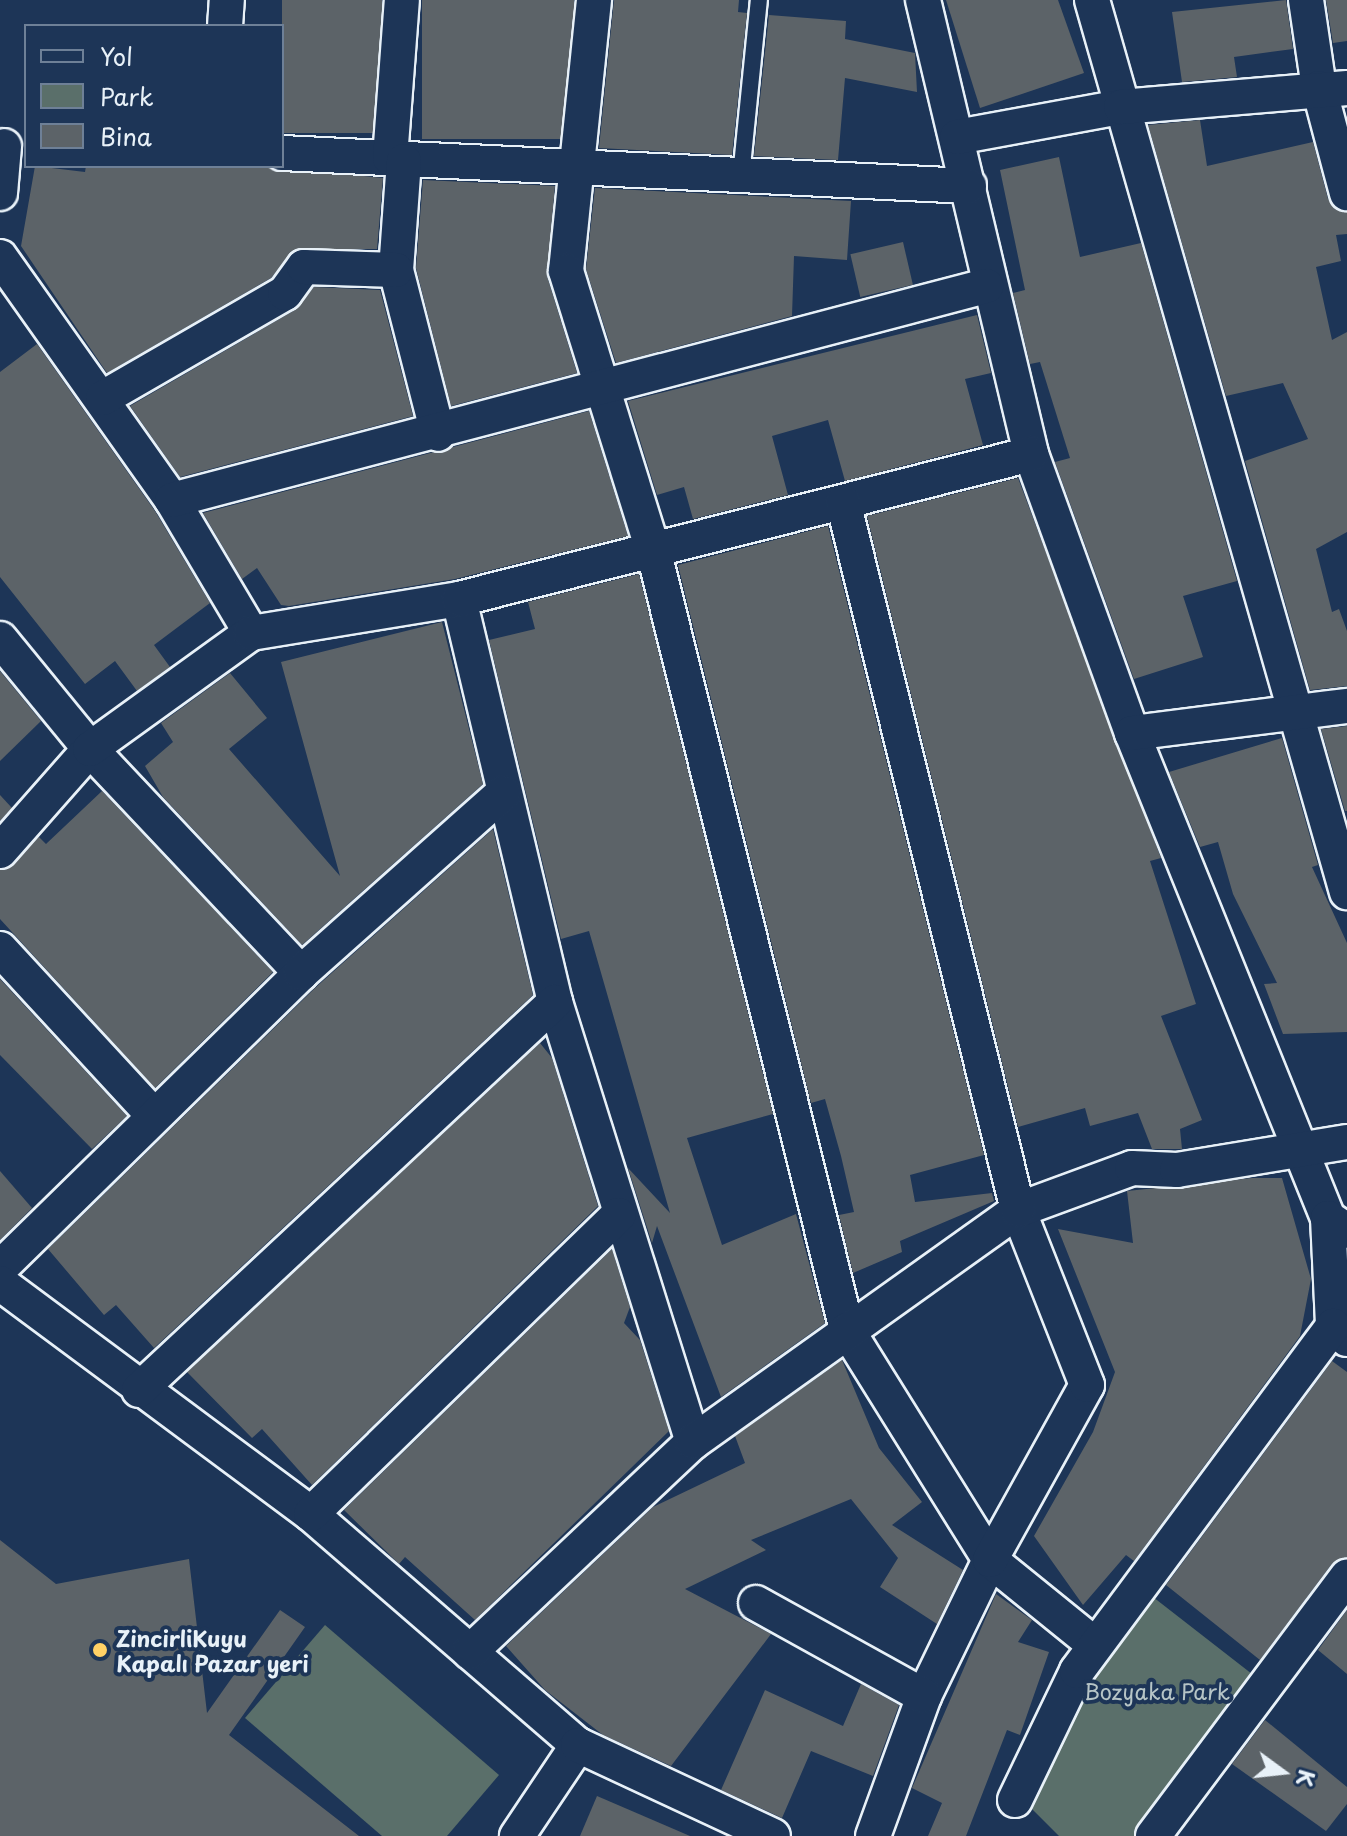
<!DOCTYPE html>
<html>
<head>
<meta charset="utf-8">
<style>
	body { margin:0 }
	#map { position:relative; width:1347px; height:1836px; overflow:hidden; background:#1d3557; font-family:"Playpen Sans",sans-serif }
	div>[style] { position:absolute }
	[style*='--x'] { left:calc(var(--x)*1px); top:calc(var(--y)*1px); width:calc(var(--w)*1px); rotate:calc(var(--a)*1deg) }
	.green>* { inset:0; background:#5a6f6a }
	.building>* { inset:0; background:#5c6368; transform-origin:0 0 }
	.roads { filter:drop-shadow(2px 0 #e8f1f8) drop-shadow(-2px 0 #e8f1f8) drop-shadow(0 2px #e8f1f8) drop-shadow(0 -2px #e8f1f8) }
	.lane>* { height:16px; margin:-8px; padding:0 8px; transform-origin:8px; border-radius:8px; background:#1d3557 }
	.street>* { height:34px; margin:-17px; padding:0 17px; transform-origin:17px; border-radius:17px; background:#1d3557 }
	.dots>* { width:22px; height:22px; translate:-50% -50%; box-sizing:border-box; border:4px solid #1d3557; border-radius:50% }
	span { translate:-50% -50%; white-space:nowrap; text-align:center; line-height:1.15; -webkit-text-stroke:8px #1d3557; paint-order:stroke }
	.poi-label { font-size:22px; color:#e8f1f8; font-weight:700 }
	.left { translate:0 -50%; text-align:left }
	.park-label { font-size:22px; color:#b6c4c6 }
	.legend { position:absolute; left:24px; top:24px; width:260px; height:144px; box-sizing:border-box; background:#1d3557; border:2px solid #6e8097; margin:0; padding:10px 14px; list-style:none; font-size:24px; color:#e8f1f8 }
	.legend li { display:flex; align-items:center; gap:16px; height:40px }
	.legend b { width:40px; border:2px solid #6e8097 }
	.north { position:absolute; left:1243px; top:1732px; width:80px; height:80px; -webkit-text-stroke:6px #1d3557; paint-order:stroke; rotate:105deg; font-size:22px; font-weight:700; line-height:32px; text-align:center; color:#e8f1f8 }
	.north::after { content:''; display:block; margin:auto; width:28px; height:36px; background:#e8f1f8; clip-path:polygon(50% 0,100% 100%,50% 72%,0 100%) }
</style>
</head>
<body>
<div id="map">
	<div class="green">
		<div style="clip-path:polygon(1144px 1590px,1252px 1674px,1137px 1836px,1059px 1836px,1024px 1801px,1073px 1694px)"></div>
		<div style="clip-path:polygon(325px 1625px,499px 1775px,447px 1836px,382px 1836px,245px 1718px)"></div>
	</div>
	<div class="building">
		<div style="left:282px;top:0;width:100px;height:133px"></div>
		<div style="left:422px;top:0;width:152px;height:139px"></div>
		<div style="clip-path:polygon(614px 0,739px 0,738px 12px,747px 13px,732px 155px,599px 148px)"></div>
		<div style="clip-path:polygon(946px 0,1058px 0,1084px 73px,980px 108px)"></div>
		<div style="clip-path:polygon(1286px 0,1293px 49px,1234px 57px,1237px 77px,1182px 82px,1172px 12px)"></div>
		<div style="clip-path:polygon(1326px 0,1347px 0,1347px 41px,1333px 43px)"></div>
		<div style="clip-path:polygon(769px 15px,846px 21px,845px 39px,915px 53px,917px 92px,845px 78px,838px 160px,754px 156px)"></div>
		<div style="clip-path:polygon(1200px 120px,1207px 166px,1313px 142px,1328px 199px,1347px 212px,1347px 234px,1336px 235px,1341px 261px,1316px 267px,1332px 340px,1347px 332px,1347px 532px,1316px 549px,1332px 612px,1339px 609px,1347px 631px,1347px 686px,1310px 690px,1245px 461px,1308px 439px,1283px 383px,1226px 396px,1148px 125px)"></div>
		<div style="clip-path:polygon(1059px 157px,1080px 257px,1141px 243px,1237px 581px,1183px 596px,1203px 657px,1134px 679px,1055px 462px,1070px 458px,1040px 362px,1030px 364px,1013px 293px,1025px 290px,1000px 170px)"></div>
		<div style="clip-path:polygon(35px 166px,85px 172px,86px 166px,268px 166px,383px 178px,377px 249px,296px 249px,271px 278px,107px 373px,21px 246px)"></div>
		<div style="clip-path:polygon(423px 180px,555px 186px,547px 276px,577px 373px,451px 406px,416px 268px)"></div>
		<div style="clip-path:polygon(595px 188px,851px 201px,847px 260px,794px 256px,792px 316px,616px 363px,586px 269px)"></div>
		<div style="left:903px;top:242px;width:44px;height:54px;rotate:77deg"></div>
		<div style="clip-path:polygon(314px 287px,380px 290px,413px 416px,180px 477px,130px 406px,295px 310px)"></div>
		<div style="clip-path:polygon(977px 315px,991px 373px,965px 379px,983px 445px,845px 481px,828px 420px,772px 436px,788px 495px,693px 519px,684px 487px,657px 495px,628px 401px)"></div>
		<div style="clip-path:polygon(37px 344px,155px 511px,210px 603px,154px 645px,170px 667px,137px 691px,115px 661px,85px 684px,0 577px,0 372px)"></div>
		<div style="clip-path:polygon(589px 411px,628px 536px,455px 579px,289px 606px,281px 605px,257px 568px,242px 579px,203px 513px)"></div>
		<div style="clip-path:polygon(1018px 478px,1161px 858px,1150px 861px,1196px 1004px,1161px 1016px,1202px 1120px,1180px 1129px,1182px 1149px,1152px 1149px,1138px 1113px,1090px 1126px,1085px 1108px,1018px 1127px,867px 516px)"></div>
		<div style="clip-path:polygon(828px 526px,984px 1155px,910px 1175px,915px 1202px,992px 1193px,994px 1201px,900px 1241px,902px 1252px,853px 1273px,839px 1215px,854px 1212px,841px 1156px,825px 1099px,811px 1103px,678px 565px)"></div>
		<div style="clip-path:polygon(639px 574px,773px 1114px,687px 1138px,722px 1245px,796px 1214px,825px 1323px,721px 1397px,657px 1226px,652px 1243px,628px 1168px,670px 1213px,589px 931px,561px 939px,489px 640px,535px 629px,528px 602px)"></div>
		<div style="clip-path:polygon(442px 622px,483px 784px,302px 945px,163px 797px,145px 766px,173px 742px,161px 723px,230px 673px,267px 718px,229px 749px,340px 876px,281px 662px)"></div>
		<div style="clip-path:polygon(0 671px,41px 721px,0 761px)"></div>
		<div style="clip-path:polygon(1347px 726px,1347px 811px,1345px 811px,1321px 729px)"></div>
		<div style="clip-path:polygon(1282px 738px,1318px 865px,1312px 867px,1347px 943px,1347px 1032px,1283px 1034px,1264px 984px,1277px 983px,1233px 894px,1218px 842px,1200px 847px,1169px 772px)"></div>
		<div style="clip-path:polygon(102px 791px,273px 972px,155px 1088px,0 919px,0 870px,39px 837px,46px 844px)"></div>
		<div style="clip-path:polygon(0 795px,12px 808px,0 821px)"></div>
		<div style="clip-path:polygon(493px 829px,533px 995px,154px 1348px,116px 1305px,104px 1315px,48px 1249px,315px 988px)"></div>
		<div style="clip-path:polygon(0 979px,127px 1116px,92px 1149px,0 1055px)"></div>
		<div style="clip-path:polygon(540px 1043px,552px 1058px,598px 1206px,312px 1485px,262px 1429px,252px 1438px,187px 1372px)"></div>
		<div style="clip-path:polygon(0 1171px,32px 1208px,0 1240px)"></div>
		<div style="clip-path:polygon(1252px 1178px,1282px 1178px,1311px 1279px,1300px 1336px,1134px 1561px,1126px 1555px,1083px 1605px,1034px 1536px,1093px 1432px,1115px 1372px,1058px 1229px,1133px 1243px,1127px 1191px)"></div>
		<div style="clip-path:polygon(612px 1249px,630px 1307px,624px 1323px,640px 1340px,669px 1431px,475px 1620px,405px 1557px,399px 1564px,344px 1510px)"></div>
		<div style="clip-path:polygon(842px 1360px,879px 1448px,922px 1502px,892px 1525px,963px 1570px,937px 1624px,880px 1587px,898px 1558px,851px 1499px,751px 1540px,766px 1550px,685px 1589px,771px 1634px,671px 1766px,603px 1735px,545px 1690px,506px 1646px,653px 1507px,745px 1463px,735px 1436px)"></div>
		<div style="clip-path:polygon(1332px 1361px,1347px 1372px,1347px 1557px,1331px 1565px,1260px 1660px,1166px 1585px)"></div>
		<div style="clip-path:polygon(0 1540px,56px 1584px,189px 1559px,207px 1713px,280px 1610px,305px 1627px,229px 1735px,359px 1836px,0 1836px)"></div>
		<div style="clip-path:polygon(996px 1594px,1032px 1620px,1018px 1642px,1049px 1652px,1020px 1735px,1007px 1730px,966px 1836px,928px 1836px,942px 1803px,912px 1788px)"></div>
		<div style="clip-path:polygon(1347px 1610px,1347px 1674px,1318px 1650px)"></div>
		<div style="clip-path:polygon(861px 1684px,899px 1705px,873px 1776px,811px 1751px,782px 1818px,721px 1790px,765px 1690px,843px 1726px)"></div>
		<div style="clip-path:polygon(1265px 1720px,1347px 1787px,1347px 1804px,1326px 1831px,1232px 1764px)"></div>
		<div style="clip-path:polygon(597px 1796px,690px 1836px,580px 1836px)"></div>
	</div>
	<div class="roads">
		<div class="lane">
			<div style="--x:741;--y:176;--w:177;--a:-84.2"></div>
		</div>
		<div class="street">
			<div style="--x:594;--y:0;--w:272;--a:95.9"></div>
			<div style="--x:566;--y:271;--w:295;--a:72.7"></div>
			<div style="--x:654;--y:553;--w:801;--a:76.05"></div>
			<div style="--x:847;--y:1330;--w:271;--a:58.1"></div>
			<div style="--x:990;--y:1560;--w:151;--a:115.9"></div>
			<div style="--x:924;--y:1696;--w:149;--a:110"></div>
			<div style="--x:923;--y:0;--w:467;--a:76.6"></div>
			<div style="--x:1031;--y:454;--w:297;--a:70.1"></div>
			<div style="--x:1132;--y:733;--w:523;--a:68"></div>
			<div style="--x:1328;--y:1218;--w:23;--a:34"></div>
			<div style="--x:1092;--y:0;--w:928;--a:74.05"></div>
			<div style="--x:1306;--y:0;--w:89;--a:81.6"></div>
			<div style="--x:1319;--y:88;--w:109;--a:75.1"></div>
			<div style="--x:225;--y:26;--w:26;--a:-86"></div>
			<div style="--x:957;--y:137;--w:167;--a:-10.4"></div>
			<div style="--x:1121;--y:107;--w:227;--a:-4.8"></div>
			<div style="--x:282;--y:153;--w:688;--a:2.75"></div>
			<div style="--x:390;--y:158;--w:158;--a:-85.7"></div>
			<div style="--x:404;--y:161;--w:109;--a:94.2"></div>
			<div style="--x:396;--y:270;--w:169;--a:75.6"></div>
			<div style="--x:0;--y:193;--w:47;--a:-85.1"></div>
			<div style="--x:0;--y:257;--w:298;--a:54.7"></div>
			<div style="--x:172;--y:500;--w:155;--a:59.3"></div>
			<div style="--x:103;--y:398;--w:210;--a:-30"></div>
			<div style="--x:285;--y:293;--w:32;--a:-54"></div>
			<div style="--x:304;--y:267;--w:92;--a:1.9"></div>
			<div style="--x:172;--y:500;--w:842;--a:-14.73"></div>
			<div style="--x:459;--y:599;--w:414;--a:76.6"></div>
			<div style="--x:555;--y:1002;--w:461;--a:72.6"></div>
			<div style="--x:0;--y:639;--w:142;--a:50.7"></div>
			<div style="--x:90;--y:749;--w:308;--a:46.7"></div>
			<div style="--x:1132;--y:733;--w:217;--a:-7.2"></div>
			<div style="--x:0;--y:851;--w:136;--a:-48.6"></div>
			<div style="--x:90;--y:749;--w:198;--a:-35.8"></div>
			<div style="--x:251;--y:633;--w:211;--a:-9.3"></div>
			<div style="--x:459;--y:599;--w:590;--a:-14.22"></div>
			<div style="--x:0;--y:949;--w:226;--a:47.3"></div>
			<div style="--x:1328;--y:1218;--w:108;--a:87.3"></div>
			<div style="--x:1333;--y:1326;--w:19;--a:43"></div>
			<div style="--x:0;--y:1268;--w:421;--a:-44.4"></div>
			<div style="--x:301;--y:973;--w:271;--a:-41.7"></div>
			<div style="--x:0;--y:1283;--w:387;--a:36.6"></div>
			<div style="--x:311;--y:1514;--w:353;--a:40.9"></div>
			<div style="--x:578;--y:1745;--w:110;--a:123.8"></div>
			<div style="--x:139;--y:1390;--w:569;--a:-43.01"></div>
			<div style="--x:311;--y:1514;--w:429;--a:-44.2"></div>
			<div style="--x:756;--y:1603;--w:192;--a:29"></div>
			<div style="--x:1095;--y:1645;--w:135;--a:-141"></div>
			<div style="--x:990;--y:1560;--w:200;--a:-61"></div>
			<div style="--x:1087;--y:1385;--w:188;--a:-111.5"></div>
			<div style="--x:1018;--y:1210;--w:121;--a:-20.2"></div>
			<div style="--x:1132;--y:1168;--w:45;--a:2.5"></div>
			<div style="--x:1177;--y:1170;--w:172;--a:-9.4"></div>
			<div style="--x:470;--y:1652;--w:306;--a:-43.3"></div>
			<div style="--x:693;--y:1442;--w:399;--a:-35.5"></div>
			<div style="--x:1018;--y:1210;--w:729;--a:-103.88"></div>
			<div style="--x:578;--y:1745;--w:215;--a:25"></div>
			<div style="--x:1015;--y:1800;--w:143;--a:-64.3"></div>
			<div style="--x:1077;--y:1671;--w:430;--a:-53.4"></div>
			<div style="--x:1153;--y:1836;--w:324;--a:-53.2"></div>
		</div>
	</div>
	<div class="dots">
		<div style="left:100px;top:1650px;background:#ffd166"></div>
	</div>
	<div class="poi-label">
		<span class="left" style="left:116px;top:1650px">ZincirliKuyu<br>Kapalı Pazar yeri</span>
	</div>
	<div class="park-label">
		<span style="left:1157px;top:1691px">Bozyaka Park</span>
	</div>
	<ul class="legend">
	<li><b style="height:10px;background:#1d3557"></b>Yol</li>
	<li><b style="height:22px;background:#5a6f6a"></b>Park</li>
	<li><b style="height:22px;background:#5c6368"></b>Bina</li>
	</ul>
	<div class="north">K</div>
</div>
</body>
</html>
